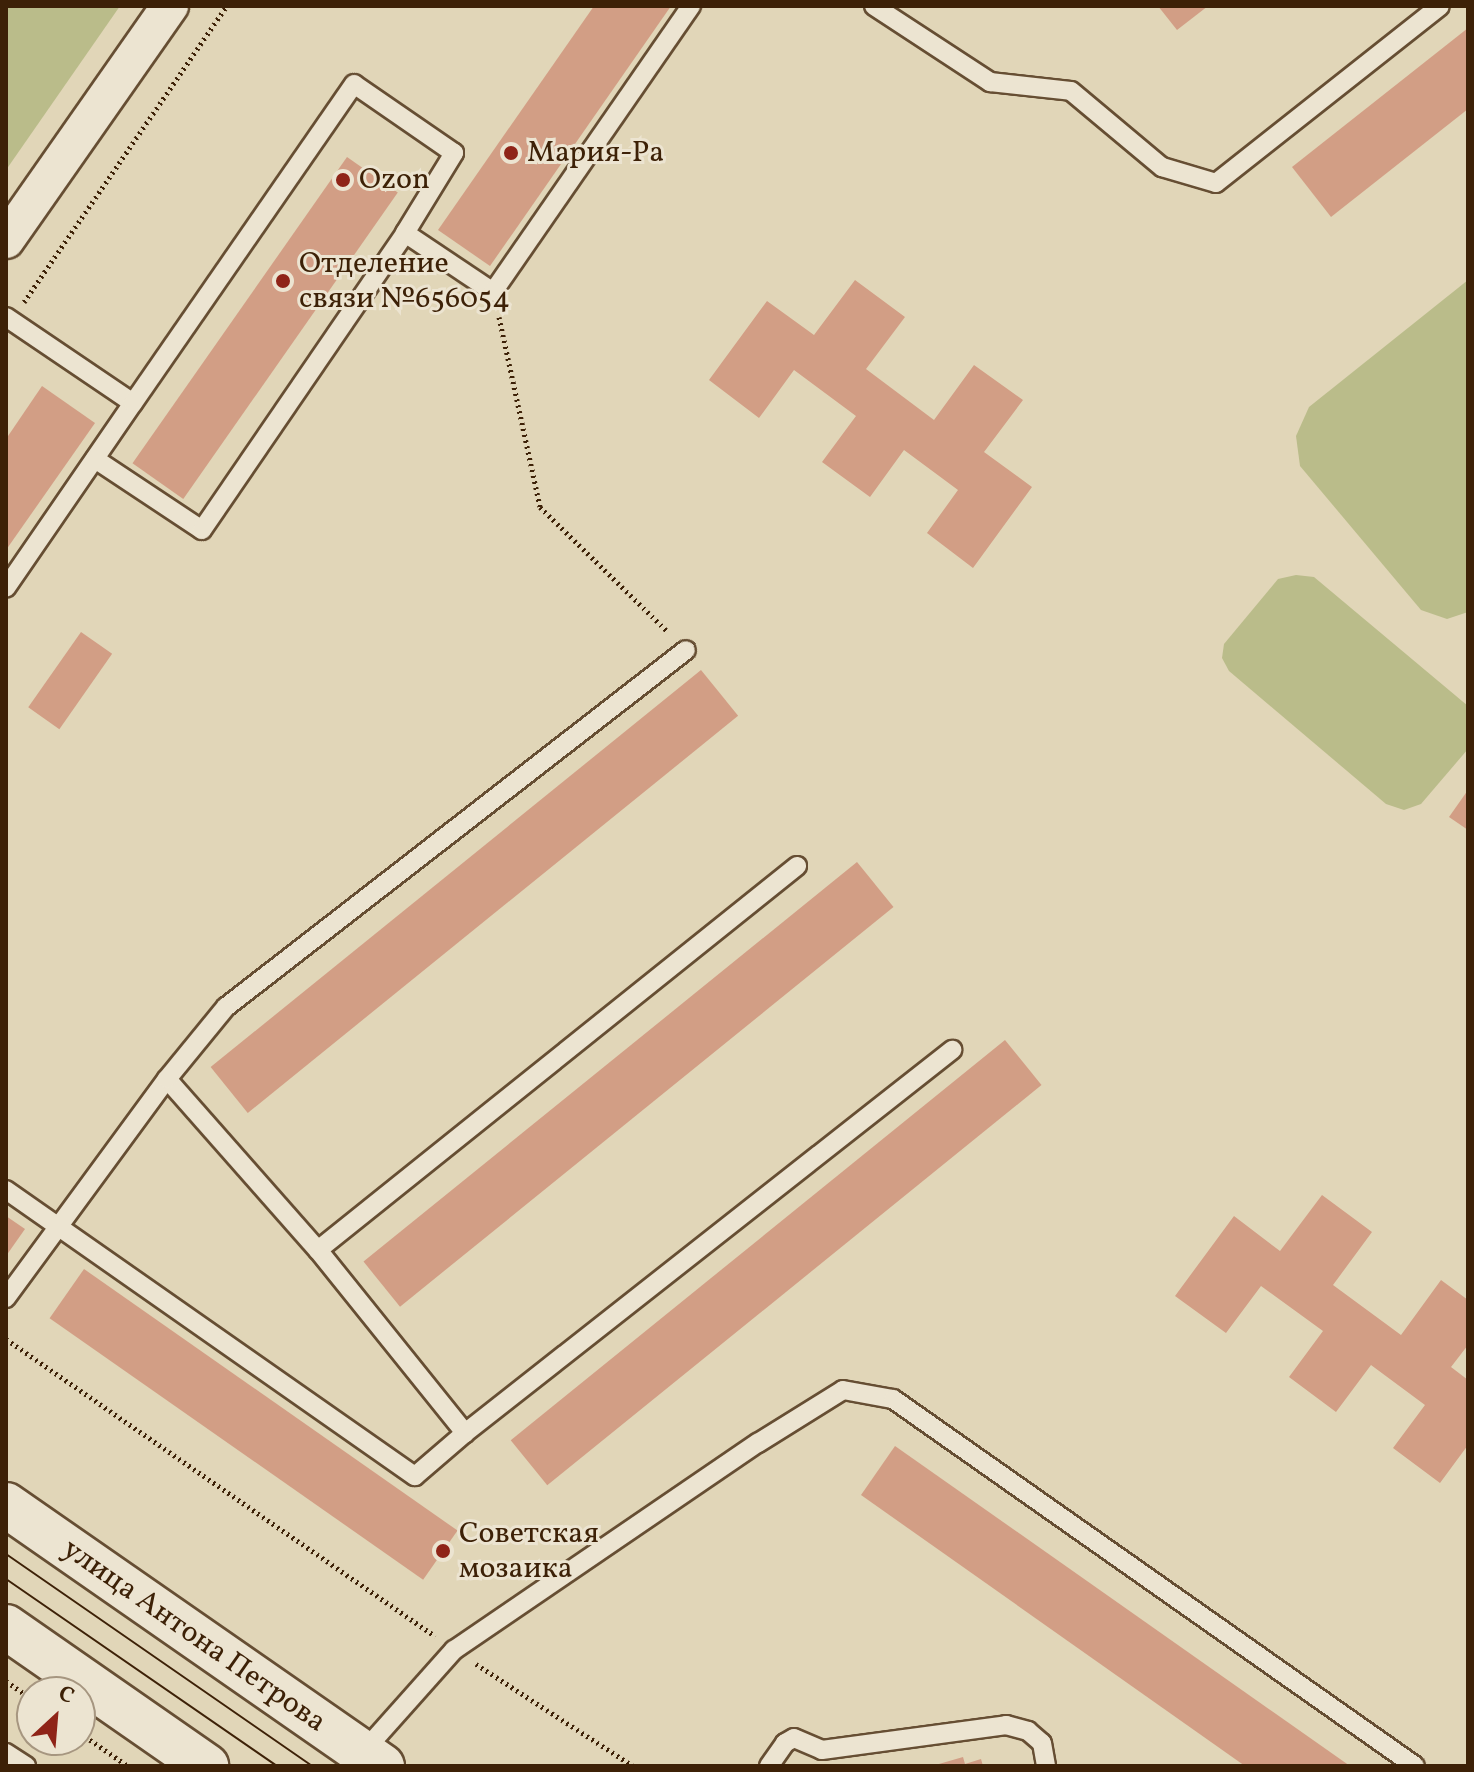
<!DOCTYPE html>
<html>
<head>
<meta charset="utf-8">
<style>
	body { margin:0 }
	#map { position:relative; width:1474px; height:1772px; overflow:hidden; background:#e1d6b8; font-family:Vollkorn,serif }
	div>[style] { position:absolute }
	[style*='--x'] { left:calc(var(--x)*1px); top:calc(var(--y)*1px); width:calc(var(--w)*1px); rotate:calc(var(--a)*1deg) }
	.green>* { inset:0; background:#babc8a }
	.building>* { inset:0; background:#d29e85; transform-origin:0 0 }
	.path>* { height:5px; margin-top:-2.5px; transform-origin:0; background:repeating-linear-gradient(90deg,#3d2107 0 2px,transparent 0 6px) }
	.roads { filter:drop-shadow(2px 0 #664e33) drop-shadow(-2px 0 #664e33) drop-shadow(0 2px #664e33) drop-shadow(0 -2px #664e33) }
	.lane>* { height:18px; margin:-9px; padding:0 9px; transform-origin:9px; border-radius:9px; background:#ece4d1 }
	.street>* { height:36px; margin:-18px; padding:0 18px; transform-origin:18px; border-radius:18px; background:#ece4d1 }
	.secondary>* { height:44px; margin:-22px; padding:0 22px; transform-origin:22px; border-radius:22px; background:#ece4d1 }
	.tram>* { height:2px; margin:-1px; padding:0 1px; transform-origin:1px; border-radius:1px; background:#3d2107 }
	.dots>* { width:22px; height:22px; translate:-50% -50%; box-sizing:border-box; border:4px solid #ece4d1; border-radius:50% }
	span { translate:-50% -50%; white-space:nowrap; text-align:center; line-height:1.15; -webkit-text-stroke:6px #ece4d1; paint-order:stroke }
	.poi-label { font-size:30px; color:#3d2107 }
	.left { translate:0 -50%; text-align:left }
	.street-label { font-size:30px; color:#3d2107 }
	.frame { position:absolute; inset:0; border:8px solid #3d2107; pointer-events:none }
	.north { position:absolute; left:16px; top:1676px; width:80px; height:80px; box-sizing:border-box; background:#ece4d1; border:2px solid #a69680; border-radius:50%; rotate:26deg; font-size:22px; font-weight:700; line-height:32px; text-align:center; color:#3d2107 }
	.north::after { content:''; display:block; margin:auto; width:28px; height:36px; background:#8f2418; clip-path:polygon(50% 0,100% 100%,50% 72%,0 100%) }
</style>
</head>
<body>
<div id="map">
	<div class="green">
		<div style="clip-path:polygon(6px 6px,120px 6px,6px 170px)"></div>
		<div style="clip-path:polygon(1468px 280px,1468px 612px,1447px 619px,1421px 610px,1300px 466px,1296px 436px,1309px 407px)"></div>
		<div style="clip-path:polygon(1296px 575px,1314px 577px,1468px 706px,1468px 749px,1421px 804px,1404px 810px,1386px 804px,1229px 671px,1222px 658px,1224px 644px,1278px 579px)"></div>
	</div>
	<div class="building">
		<div style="clip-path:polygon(594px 6px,671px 6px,490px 266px,438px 230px)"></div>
		<div style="clip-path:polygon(1158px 6px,1208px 6px,1177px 30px)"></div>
		<div style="clip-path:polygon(1468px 28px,1468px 109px,1331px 217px,1292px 167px)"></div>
		<div style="left:347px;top:157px;width:62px;height:374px;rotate:35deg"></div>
		<div style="clip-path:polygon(855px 280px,905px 317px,866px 369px,934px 420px,974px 365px,1023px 400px,984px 452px,1032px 487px,973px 568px,927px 533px,958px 490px,904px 450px,870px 497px,822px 462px,856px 416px,794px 370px,759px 418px,709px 380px,767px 301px,814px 335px)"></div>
		<div style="clip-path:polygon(42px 386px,95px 423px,6px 550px,6px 439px)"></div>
		<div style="left:81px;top:632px;width:38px;height:92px;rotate:35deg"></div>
		<div style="left:701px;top:670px;width:59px;height:631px;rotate:51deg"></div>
		<div style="clip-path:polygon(1468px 790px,1468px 830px,1449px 817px)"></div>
		<div style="left:857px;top:862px;width:58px;height:635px;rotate:51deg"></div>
		<div style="left:1005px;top:1040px;width:58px;height:636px;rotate:51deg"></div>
		<div style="clip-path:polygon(1322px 1195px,1372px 1232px,1333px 1285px,1401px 1335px,1441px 1280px,1468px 1300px,1468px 1345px,1451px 1367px,1468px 1380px,1468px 1445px,1440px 1483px,1393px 1448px,1425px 1405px,1371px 1365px,1336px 1412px,1289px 1377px,1323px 1331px,1261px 1286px,1226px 1333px,1175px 1296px,1234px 1216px,1280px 1251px)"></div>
		<div style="clip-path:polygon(6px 1216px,25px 1229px,6px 1256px)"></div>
		<div style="left:84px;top:1269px;width:456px;height:60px;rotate:35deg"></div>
		<div style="clip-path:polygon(895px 1446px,1350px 1766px,1245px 1766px,861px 1495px)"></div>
		<div style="clip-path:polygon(963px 1757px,965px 1764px,981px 1759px,983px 1766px,932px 1766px)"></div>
	</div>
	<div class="path">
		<div style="--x:24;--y:302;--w:359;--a:-55.6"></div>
		<div style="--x:499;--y:317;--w:194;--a:77.8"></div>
		<div style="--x:540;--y:507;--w:179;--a:44.3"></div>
		<div style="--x:6;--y:1339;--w:522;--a:34.7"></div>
		<div style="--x:476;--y:1664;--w:187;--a:33"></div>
		<div style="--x:6;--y:1681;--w:32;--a:35"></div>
		<div style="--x:80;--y:1733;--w:58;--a:34.5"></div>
	</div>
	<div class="roads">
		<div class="lane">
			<div style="--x:874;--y:6;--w:139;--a:33.2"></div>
			<div style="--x:990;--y:82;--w:81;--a:6.3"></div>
			<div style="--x:1071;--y:91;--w:119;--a:39.9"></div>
			<div style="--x:1162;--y:167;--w:56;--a:16.5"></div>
			<div style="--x:1216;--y:183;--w:285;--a:-38.3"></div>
			<div style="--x:405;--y:233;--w:106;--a:33.8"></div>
			<div style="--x:493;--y:292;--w:348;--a:-55.3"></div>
			<div style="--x:6;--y:317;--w:153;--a:34.1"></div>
			<div style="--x:133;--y:403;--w:224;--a:124.5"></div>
			<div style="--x:95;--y:459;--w:128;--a:33.6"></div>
			<div style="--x:202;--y:530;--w:360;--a:-55.6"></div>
			<div style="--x:405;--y:233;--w:94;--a:-58.5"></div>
			<div style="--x:454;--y:153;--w:121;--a:-145.4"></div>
			<div style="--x:354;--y:84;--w:388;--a:124.7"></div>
			<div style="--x:167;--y:1079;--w:228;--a:48.6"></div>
			<div style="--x:318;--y:1250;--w:235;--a:51.2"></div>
			<div style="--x:6;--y:1190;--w:499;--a:35"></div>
			<div style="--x:415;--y:1476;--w:66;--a:-40.7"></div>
			<div style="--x:465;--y:1433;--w:620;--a:-38.18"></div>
			<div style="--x:318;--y:1250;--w:614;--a:-38.72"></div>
			<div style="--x:6;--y:1298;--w:272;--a:-53.7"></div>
			<div style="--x:167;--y:1079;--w:93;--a:-50.7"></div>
			<div style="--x:226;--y:1007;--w:582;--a:-37.81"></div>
			<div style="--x:363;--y:1752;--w:137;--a:-48.3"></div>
			<div style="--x:454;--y:1650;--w:368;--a:-34.3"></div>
			<div style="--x:758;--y:1443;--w:100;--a:-31.9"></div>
			<div style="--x:843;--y:1390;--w:51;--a:10.2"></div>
			<div style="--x:893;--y:1399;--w:638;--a:35.11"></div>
			<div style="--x:6;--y:1753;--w:24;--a:33"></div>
			<div style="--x:769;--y:1766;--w:28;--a:-55"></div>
			<div style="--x:785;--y:1743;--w:10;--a:-29"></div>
			<div style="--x:794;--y:1738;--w:30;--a:23"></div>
			<div style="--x:822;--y:1750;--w:186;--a:-7.7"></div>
			<div style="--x:1006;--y:1725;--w:23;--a:15"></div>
			<div style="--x:1028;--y:1731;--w:18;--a:41"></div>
			<div style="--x:1042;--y:1743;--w:23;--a:80"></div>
		</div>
		<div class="street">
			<div style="--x:6;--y:240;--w:286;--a:-55"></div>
		</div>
		<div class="secondary">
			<div style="--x:6;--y:1505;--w:458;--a:34.8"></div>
			<div style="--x:6;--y:1627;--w:244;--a:34.8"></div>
		</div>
	</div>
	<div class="tram">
		<div style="--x:6;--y:1554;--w:372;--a:34.7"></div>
		<div style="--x:6;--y:1579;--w:329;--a:34.6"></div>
	</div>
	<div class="dots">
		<div style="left:511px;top:153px;background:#8f2418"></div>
		<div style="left:343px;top:180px;background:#8f2418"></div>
		<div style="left:283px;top:281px;background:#8f2418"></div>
		<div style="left:443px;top:1551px;background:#8f2418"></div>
	</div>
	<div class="poi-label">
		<span class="left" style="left:527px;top:153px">Мария-Ра</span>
		<span class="left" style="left:359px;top:180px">Ozon</span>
		<span class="left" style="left:299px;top:281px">Отделение<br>связи №656054</span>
		<span class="left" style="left:459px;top:1551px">Советская<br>мозаика</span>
	</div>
	<div class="street-label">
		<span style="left:194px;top:1636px;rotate:35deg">улица Антона Петрова</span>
	</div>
	<div class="frame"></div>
	<div class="north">С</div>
</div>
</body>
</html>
